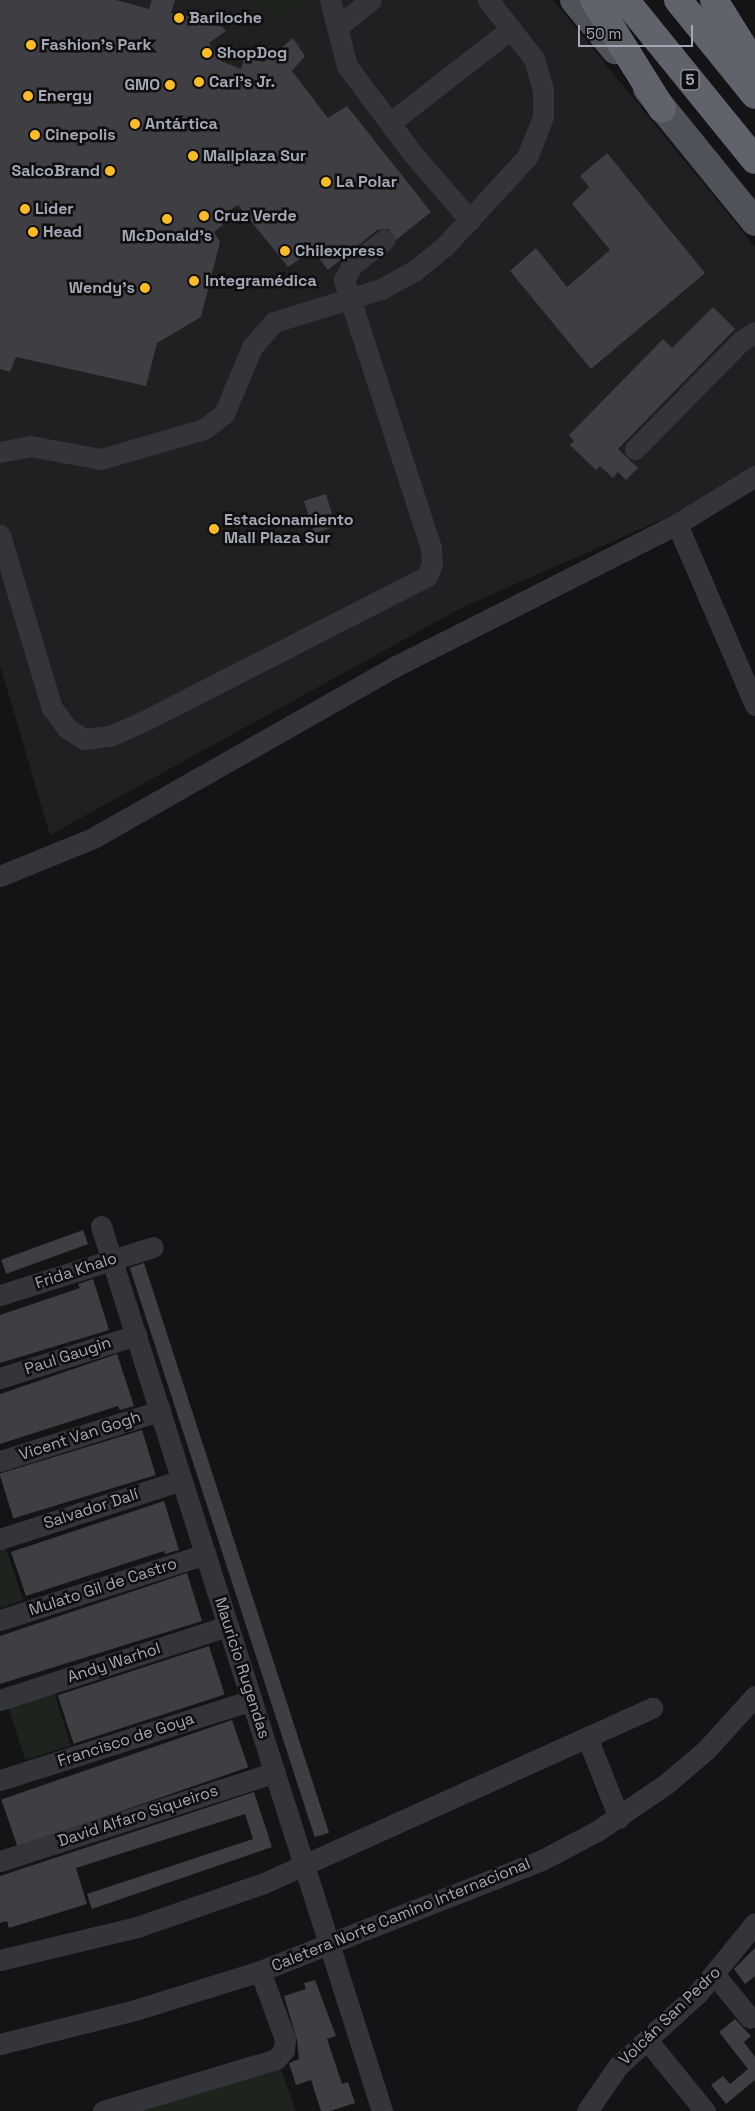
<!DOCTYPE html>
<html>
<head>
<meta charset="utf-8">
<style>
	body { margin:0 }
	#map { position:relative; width:755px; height:2111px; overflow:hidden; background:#141416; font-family:"Space Grotesk",sans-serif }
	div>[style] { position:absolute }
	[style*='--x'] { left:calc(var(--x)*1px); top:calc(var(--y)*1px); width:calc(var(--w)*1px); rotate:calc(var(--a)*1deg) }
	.built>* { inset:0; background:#202023 }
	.green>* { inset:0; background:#1c241d; transform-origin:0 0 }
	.building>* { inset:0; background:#3e3e43; transform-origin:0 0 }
	.minor>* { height:21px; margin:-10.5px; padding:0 10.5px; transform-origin:10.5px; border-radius:10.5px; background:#34353b }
	.major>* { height:28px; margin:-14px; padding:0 14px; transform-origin:14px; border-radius:14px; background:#50525a }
	.highway>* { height:28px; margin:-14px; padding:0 14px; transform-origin:14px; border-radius:14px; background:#60636c }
	.dots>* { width:14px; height:14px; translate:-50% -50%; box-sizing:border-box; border:2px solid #0f0f10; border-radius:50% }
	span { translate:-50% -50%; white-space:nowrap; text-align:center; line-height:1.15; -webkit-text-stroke:5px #0f0f10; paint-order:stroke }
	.shield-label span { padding:1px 4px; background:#0f0f10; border:1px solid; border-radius:4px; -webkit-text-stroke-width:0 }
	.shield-label { font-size:15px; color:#a5a9b7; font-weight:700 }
	.poi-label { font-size:16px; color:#a5a9b7; font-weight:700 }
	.left { translate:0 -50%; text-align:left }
	.right { translate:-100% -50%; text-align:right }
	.street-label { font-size:16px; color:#a5a9b7 }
	.scale { position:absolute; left:578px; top:25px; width:115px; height:22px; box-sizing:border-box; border:2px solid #a5a9b7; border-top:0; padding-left:6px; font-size:15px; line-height:18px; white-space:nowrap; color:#a5a9b7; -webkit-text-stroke:4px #0f0f10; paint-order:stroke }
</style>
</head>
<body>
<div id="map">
	<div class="built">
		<div style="clip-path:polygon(0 0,553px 0,755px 247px,755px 479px,463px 607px,50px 835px,0 665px)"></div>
	</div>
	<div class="green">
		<div style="clip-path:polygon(255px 0,305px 0,306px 3px,289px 14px,275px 17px,257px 6px)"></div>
		<div style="clip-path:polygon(5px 1546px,23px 1600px,0 1608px,0 1548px)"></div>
		<div style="left:53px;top:1690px;width:58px;height:48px;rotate:72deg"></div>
		<div style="clip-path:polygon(280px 2067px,296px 2111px,118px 2111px)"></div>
	</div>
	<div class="building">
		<div style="clip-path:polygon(0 0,116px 0,149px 9px,152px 0,175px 0,171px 13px,191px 17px,196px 26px,212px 15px,226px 31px,209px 43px,221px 61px,241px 69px,244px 58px,264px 62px,293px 38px,305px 56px,292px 71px,328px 118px,347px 106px,431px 212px,396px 240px,389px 229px,377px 230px,328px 270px,313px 250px,288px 267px,238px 205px,219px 217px,223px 225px,214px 232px,220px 242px,201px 317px,157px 343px,146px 386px,16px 357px,10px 372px,0 369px)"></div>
		<div style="clip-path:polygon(607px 153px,705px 273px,591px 369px,510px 271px,536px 248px,567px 287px,610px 250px,572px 204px,589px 187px,580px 176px)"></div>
		<div style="clip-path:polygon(713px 307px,735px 329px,618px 449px,638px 468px,626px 480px,618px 472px,613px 478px,600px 466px,596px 470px,570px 445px,574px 441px,569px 435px,663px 339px,672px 348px)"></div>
		<div style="left:326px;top:494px;width:34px;height:23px;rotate:73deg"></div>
		<div style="left:83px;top:1230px;width:15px;height:87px;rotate:70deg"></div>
		<div style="left:144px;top:1263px;width:599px;height:15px;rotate:72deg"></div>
		<div style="clip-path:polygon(93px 1279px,109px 1330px,0 1363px,0 1315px,80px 1288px,78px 1284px)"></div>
		<div style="clip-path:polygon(117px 1354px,134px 1406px,120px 1410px,118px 1406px,0 1444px,0 1394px)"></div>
		<div style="left:142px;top:1430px;width:47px;height:149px;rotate:73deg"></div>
		<div style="clip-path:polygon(164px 1501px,179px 1550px,165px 1554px,164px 1551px,26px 1596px,11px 1552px)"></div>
		<div style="clip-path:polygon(187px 1573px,202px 1621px,0 1684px,0 1636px)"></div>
		<div style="left:209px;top:1646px;width:51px;height:159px;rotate:72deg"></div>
		<div style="left:232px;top:1720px;width:50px;height:244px;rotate:71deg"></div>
		<div style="clip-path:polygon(254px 1792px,272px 1847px,92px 1909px,87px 1894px,253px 1839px,245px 1814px,76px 1868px,87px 1904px,9px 1928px,7px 1921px,0 1923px,0 1876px)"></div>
		<div style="clip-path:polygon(755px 1948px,755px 1976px,745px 1984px,734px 1969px)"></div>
		<div style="clip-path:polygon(315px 1980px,336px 2036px,327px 2039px,342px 2084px,348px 2082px,355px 2103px,330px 2111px,321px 2111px,311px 2080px,296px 2085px,289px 2063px,299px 2059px,297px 2040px,284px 1996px,306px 1989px,304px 1983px)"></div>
		<div style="clip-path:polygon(735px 2019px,751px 2036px,744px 2042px,755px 2057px,755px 2080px,726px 2104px,711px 2085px,723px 2076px,730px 2084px,748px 2069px,719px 2032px)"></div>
	</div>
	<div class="minor">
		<div style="--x:330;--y:0;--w:68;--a:75.6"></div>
		<div style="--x:347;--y:66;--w:109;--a:53.2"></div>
		<div style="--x:412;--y:153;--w:89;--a:49.1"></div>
		<div style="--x:337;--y:27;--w:43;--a:-38.5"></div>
		<div style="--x:391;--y:122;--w:152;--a:-37.8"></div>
		<div style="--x:635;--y:449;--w:150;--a:-45.5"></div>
		<div style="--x:740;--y:342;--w:18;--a:-34"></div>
		<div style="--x:0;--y:452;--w:31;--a:-11"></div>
		<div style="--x:30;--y:446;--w:72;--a:10.4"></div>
		<div style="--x:101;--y:459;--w:107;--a:-16.2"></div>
		<div style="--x:204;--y:429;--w:25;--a:-37"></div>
		<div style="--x:224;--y:414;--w:73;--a:-67.3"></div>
		<div style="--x:252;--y:347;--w:33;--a:-49"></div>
		<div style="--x:274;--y:322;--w:112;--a:-17.1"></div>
		<div style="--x:381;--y:289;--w:38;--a:-29"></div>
		<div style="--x:414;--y:271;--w:40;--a:-39"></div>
		<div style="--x:445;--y:246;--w:121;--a:-47.3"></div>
		<div style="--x:527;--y:157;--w:43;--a:-68.2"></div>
		<div style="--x:543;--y:117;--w:27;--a:-90"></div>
		<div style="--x:543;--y:90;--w:32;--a:-106"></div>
		<div style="--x:534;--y:59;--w:75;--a:-127.9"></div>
		<div style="--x:677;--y:524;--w:197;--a:66.7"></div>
		<div style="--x:0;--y:535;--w:181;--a:73.3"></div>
		<div style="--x:52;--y:708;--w:25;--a:53"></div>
		<div style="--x:67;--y:728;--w:20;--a:33"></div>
		<div style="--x:84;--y:739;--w:26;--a:-7"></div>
		<div style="--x:110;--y:736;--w:35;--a:-24"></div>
		<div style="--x:142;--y:722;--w:320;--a:-27.1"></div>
		<div style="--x:427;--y:576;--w:13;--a:-67"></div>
		<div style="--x:432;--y:564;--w:16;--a:-94"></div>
		<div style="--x:431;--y:548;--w:282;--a:-108"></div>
		<div style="--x:344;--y:280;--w:17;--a:-62"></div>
		<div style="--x:352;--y:265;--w:41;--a:-38"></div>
		<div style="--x:0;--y:876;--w:100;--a:-22.2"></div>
		<div style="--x:93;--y:838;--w:348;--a:-29.6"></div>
		<div style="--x:396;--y:666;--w:315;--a:-26.8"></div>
		<div style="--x:677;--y:524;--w:92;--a:-31.6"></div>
		<div style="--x:101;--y:1226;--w:929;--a:72.38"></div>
		<div style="--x:0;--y:1295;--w:160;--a:-17.4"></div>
		<div style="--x:0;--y:1378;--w:143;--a:-17.5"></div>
		<div style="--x:0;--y:1461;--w:168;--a:-17.4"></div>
		<div style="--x:0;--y:1539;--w:191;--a:-18"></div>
		<div style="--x:0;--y:1620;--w:216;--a:-17.8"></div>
		<div style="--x:0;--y:1700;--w:240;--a:-18"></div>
		<div style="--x:587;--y:1737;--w:87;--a:68.4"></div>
		<div style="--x:0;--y:1780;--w:264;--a:-17.6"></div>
		<div style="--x:0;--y:1861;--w:289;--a:-17.9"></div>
		<div style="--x:0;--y:1960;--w:141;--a:-13.5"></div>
		<div style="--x:137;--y:1927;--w:134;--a:-19.1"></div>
		<div style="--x:264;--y:1883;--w:426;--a:-24.3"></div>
		<div style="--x:715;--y:1975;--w:55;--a:50.9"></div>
		<div style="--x:647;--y:2040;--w:92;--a:50.8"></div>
		<div style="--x:0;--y:2044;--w:139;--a:-14.1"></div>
		<div style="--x:135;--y:2010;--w:131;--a:-17.3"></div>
		<div style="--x:260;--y:1971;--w:303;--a:-21.5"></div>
		<div style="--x:542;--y:1860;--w:62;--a:-27.8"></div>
		<div style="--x:597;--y:1831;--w:83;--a:-34.3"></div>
		<div style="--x:666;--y:1784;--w:52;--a:-40.4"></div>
		<div style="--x:706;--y:1750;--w:73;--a:-47.8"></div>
		<div style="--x:103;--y:2111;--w:181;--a:-16.7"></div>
		<div style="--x:276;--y:2059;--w:12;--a:-48"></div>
		<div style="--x:284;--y:2050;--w:11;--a:-85"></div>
		<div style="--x:285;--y:2039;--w:72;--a:-110.2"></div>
		<div style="--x:587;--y:2111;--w:55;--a:-55.4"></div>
		<div style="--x:618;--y:2066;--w:108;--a:-42.4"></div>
		<div style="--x:698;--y:1993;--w:90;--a:-50.8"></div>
	</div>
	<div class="major">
		<div style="--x:574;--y:0;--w:65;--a:50.6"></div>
		<div style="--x:647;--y:89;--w:171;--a:50.9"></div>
	</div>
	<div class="highway">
		<div style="--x:594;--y:0;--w:128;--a:58"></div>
		<div style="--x:625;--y:0;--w:206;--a:50.9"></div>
		<div style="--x:678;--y:0;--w:122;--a:51"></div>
		<div style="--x:714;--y:0;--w:78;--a:58.2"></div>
	</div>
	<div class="dots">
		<div style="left:179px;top:18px;background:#fbbb26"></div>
		<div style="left:31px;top:45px;background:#fbbb26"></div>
		<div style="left:207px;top:53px;background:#fbbb26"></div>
		<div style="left:199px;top:82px;background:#fbbb26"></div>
		<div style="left:170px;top:85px;background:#fbbb26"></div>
		<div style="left:28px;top:96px;background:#fbbb26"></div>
		<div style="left:135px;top:124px;background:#fbbb26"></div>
		<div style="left:35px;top:135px;background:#fbbb26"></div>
		<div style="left:193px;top:156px;background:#fbbb26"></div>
		<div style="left:110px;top:171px;background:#fbbb26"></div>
		<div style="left:326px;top:182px;background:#fbbb26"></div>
		<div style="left:25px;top:209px;background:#fbbb26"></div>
		<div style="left:204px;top:216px;background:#fbbb26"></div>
		<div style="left:167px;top:219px;background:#fbbb26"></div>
		<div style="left:33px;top:232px;background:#fbbb26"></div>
		<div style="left:285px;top:251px;background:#fbbb26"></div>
		<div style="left:194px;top:281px;background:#fbbb26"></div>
		<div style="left:145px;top:288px;background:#fbbb26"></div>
		<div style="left:214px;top:529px;background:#fbbb26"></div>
	</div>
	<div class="shield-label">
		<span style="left:690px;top:80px">5</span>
	</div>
	<div class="poi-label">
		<span class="left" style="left:189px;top:18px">Bariloche</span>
		<span class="left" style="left:41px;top:45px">Fashion's Park</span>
		<span class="left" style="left:217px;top:53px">ShopDog</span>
		<span class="left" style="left:209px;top:82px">Carl's Jr.</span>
		<span class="right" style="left:160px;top:85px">GMO</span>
		<span class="left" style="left:38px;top:96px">Energy</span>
		<span class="left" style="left:145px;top:124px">Antártica</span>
		<span class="left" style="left:45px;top:135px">Cinepolis</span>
		<span class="left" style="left:203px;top:156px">Mallplaza Sur</span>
		<span class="right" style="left:100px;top:171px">SalcoBrand</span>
		<span class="left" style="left:336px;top:182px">La Polar</span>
		<span class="left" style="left:35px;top:209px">Lider</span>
		<span class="left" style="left:214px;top:216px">Cruz Verde</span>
		<span class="left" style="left:43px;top:232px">Head</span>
		<span style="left:167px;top:236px">McDonald's</span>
		<span class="left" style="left:295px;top:251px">Chilexpress</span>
		<span class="left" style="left:205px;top:281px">Integramédica</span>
		<span class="right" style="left:135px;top:288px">Wendy's</span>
		<span class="left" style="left:224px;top:529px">Estacionamiento<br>Mall Plaza Sur</span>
	</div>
	<div class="street-label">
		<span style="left:76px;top:1271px;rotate:-18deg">Frida Khalo</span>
		<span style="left:68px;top:1356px;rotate:-18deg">Paul Gaugin</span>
		<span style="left:80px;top:1436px;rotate:-18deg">Vicent Van Gogh</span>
		<span style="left:91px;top:1509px;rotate:-18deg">Salvador Dalí</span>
		<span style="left:103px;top:1587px;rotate:-18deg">Mulato Gil de Castro</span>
		<span style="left:114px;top:1663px;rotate:-18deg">Andy Warhol</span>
		<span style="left:242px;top:1668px;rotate:72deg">Mauricio Rugendas</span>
		<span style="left:126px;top:1740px;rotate:-18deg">Francisco de Goya</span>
		<span style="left:138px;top:1816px;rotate:-18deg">David Alfaro Siqueiros</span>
		<span style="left:401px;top:1915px;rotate:-22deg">Caletera Norte Camino Internacional</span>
		<span style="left:670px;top:2016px;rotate:-44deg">Volcán San Pedro</span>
	</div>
	<div class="scale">50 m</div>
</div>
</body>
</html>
